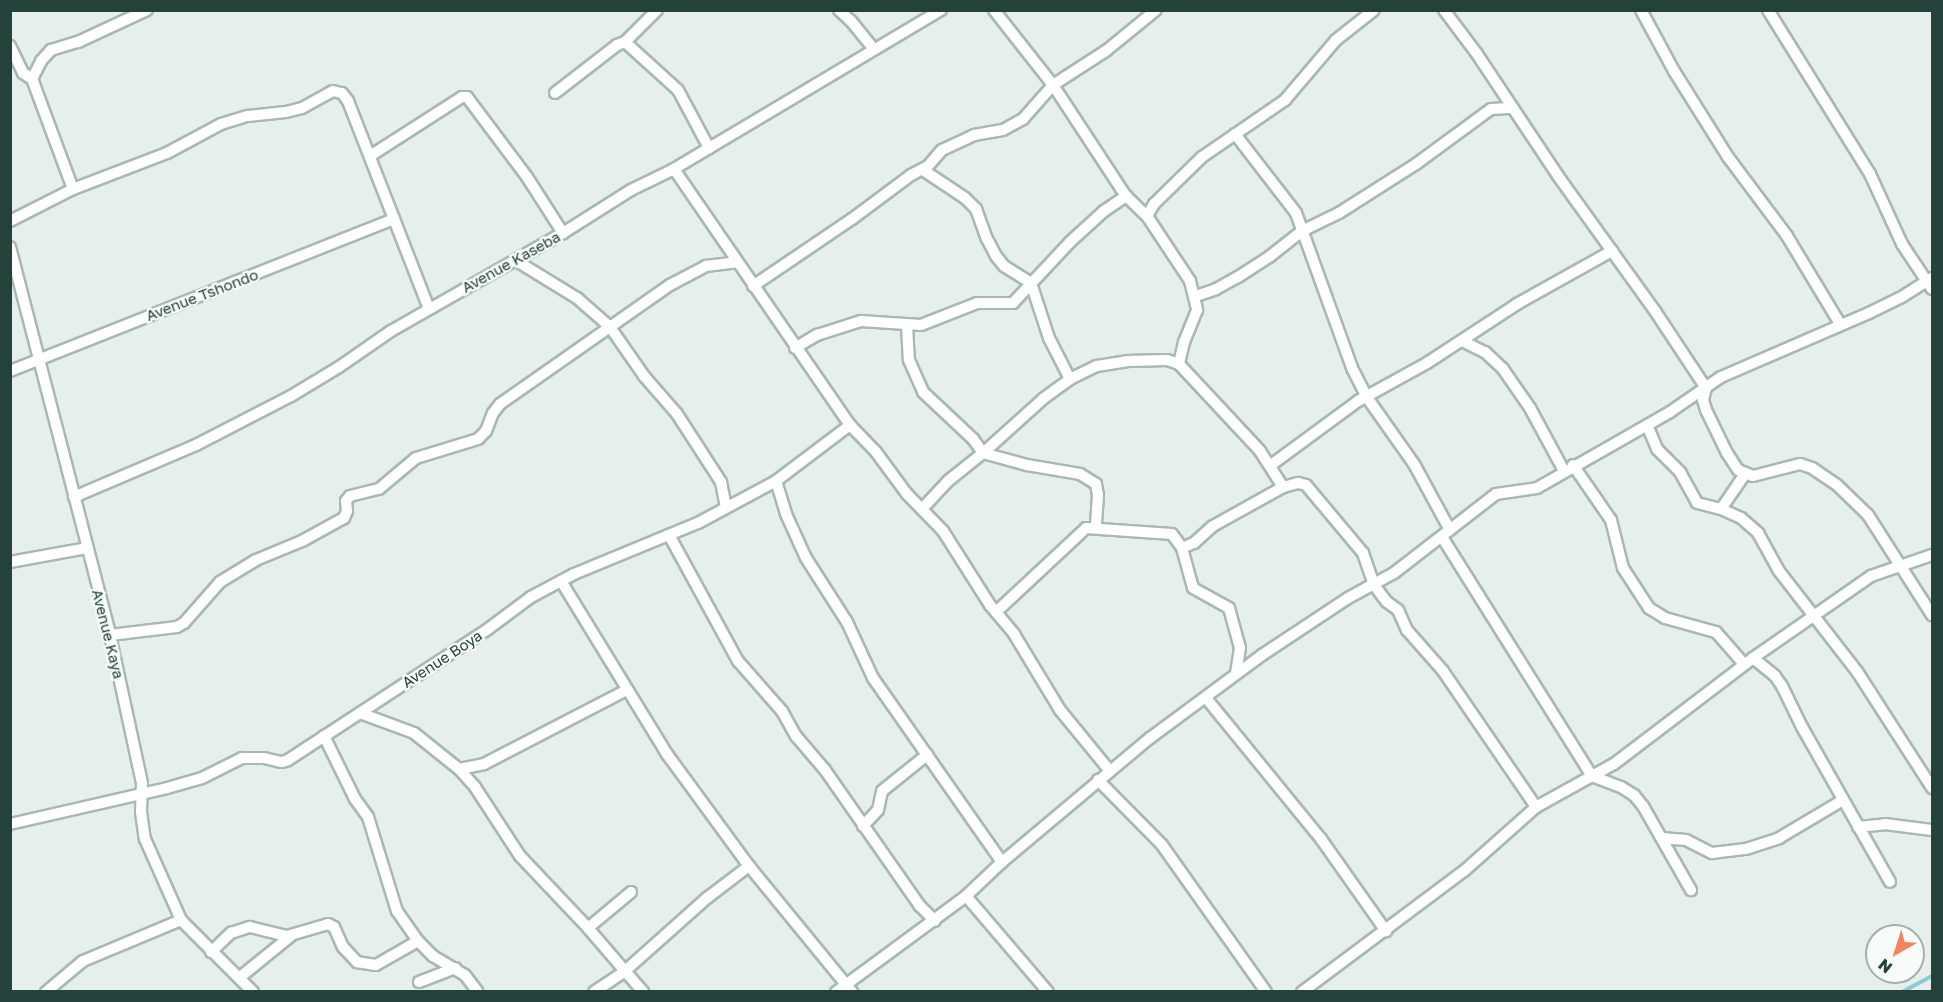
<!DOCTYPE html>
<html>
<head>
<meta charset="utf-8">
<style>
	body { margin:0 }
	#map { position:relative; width:1943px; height:1002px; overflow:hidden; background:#e6efeb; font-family:"Golos Text",sans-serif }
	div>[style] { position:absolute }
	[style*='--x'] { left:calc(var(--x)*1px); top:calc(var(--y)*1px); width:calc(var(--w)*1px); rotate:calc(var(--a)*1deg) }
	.stream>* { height:4px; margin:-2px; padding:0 2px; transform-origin:2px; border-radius:2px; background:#8ec9d4 }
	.roads { filter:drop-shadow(2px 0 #a8b8b2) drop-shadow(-2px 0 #a8b8b2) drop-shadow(0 2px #a8b8b2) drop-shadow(0 -2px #a8b8b2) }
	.street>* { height:10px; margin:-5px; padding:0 5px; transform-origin:5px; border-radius:5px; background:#fff }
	span { translate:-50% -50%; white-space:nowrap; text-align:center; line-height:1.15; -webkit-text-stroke:4.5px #f7fbf9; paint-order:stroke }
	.street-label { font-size:15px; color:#24423a }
	.frame { position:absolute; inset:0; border:12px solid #24423a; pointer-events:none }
	.north { position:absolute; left:1865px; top:924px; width:60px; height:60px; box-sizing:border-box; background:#f7fbf9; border:2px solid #a3b1ad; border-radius:50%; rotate:219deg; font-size:16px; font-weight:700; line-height:24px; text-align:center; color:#24423a }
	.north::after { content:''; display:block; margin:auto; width:21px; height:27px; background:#f4845f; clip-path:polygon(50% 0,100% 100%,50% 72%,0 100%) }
</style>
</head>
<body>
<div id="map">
	<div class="stream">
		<div style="--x:1902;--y:992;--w:34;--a:-28"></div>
	</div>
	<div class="roads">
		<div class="street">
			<div style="--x:839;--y:10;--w:16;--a:43"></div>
			<div style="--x:851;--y:21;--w:36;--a:51"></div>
			<div style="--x:994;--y:10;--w:95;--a:51.8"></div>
			<div style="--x:1053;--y:85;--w:133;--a:56.7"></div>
			<div style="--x:1126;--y:196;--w:29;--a:44"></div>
			<div style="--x:1147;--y:216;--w:78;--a:56.5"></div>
			<div style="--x:1190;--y:281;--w:30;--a:76"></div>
			<div style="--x:1197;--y:310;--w:35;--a:112"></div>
			<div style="--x:1184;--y:342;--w:23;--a:103"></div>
			<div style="--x:1179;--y:364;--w:119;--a:47"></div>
			<div style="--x:1260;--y:451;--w:43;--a:57.4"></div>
			<div style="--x:1444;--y:10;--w:55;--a:53.1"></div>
			<div style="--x:1477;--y:54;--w:146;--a:56.4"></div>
			<div style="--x:1558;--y:176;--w:166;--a:54.3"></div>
			<div style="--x:1655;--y:311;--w:92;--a:56.5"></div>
			<div style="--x:1706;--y:388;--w:12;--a:104"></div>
			<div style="--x:1703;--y:400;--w:10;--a:73"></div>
			<div style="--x:1706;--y:410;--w:48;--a:64"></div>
			<div style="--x:1727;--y:453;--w:20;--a:57"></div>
			<div style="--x:1738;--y:470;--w:16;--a:22"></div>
			<div style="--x:1753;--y:476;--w:49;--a:-14.3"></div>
			<div style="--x:1800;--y:464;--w:13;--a:18"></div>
			<div style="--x:1812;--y:468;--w:30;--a:34"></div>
			<div style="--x:1837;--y:485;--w:43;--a:44.1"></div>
			<div style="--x:1868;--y:515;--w:119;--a:57.4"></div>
			<div style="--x:1641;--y:10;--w:69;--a:61.6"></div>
			<div style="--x:1674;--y:71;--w:102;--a:57.9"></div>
			<div style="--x:1728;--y:157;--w:99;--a:53.2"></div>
			<div style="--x:1787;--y:236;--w:103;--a:58.9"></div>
			<div style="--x:1768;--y:10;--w:193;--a:58.1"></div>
			<div style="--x:1870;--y:174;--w:77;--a:65.4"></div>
			<div style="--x:1902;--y:244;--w:54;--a:56.3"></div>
			<div style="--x:625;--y:42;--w:72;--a:42.2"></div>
			<div style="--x:678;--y:90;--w:66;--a:61.9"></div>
			<div style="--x:10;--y:46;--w:30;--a:64"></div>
			<div style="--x:23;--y:73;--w:11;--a:34"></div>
			<div style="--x:555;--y:93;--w:78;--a:-37.7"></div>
			<div style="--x:617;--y:45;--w:9;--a:-21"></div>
			<div style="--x:625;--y:42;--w:45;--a:-45"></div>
			<div style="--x:1235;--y:134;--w:100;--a:52.3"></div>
			<div style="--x:1296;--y:213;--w:165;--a:70.1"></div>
			<div style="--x:1352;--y:368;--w:31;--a:63"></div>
			<div style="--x:1366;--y:396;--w:83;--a:54.8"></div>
			<div style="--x:1414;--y:464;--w:75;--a:61.4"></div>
			<div style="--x:370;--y:156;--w:109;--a:-32.7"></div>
			<div style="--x:462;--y:97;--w:5;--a:0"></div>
			<div style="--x:467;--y:97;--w:100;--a:53.1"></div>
			<div style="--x:527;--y:177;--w:67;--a:57.3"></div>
			<div style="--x:674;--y:169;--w:311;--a:55.5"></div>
			<div style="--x:850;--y:425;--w:37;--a:46"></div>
			<div style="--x:876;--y:452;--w:52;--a:53.6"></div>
			<div style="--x:907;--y:494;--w:52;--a:45.8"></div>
			<div style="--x:943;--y:531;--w:88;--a:57.6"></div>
			<div style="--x:990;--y:605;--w:38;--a:50"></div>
			<div style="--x:1014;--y:634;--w:89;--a:58.8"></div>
			<div style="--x:1060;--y:710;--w:79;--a:50.7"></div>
			<div style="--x:923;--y:170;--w:50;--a:33.7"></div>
			<div style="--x:965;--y:198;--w:16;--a:45"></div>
			<div style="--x:976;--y:209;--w:30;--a:70"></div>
			<div style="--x:986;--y:237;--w:21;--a:62"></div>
			<div style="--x:996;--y:256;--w:13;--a:51"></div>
			<div style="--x:1004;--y:266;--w:32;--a:32"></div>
			<div style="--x:1031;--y:283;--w:58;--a:71.9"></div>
			<div style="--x:1049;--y:338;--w:46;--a:62.9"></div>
			<div style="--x:73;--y:189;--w:117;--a:-110.4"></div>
			<div style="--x:32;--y:79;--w:20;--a:-63"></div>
			<div style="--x:41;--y:61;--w:15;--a:-48"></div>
			<div style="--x:51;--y:50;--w:28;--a:-17"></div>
			<div style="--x:78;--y:42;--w:76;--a:-24.9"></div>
			<div style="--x:1147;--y:216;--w:14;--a:-60"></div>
			<div style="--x:1154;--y:204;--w:67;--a:-44.4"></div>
			<div style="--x:1202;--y:157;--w:101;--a:-34.5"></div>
			<div style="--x:1285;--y:100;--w:79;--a:-49.6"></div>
			<div style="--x:1336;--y:40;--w:48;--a:-38.3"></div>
			<div style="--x:10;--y:221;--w:71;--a:-26.9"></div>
			<div style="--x:73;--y:189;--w:101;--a:-21"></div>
			<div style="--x:167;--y:153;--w:61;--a:-28.2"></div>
			<div style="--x:221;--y:124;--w:28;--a:-17"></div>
			<div style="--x:248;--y:116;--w:38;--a:-6"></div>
			<div style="--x:286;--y:112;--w:16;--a:-14"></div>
			<div style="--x:302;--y:108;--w:35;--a:-29"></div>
			<div style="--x:333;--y:91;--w:9;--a:13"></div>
			<div style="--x:342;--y:93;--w:10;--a:53"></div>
			<div style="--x:348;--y:101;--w:223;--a:68.7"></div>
			<div style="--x:10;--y:247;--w:401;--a:75.5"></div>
			<div style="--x:110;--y:635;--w:151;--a:77.8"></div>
			<div style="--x:142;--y:783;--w:29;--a:92"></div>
			<div style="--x:141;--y:812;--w:27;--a:82"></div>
			<div style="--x:145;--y:839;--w:89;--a:66"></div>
			<div style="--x:181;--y:920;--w:102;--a:45"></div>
			<div style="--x:515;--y:260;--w:73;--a:31.5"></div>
			<div style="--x:577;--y:298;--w:44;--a:41.3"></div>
			<div style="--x:610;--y:327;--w:60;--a:55.2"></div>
			<div style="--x:644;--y:376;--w:50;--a:49"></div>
			<div style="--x:677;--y:414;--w:81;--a:57.1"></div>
			<div style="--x:721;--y:482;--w:26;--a:79"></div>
			<div style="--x:753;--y:286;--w:120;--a:-34.1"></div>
			<div style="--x:852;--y:219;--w:74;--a:-36.7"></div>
			<div style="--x:911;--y:175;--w:19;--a:-28"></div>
			<div style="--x:928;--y:166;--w:21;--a:-49"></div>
			<div style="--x:942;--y:150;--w:35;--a:-25"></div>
			<div style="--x:974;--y:135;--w:29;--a:-10"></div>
			<div style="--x:1003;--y:130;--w:23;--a:-29"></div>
			<div style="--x:1023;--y:119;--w:45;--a:-48.6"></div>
			<div style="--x:1053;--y:85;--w:64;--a:-32.9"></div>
			<div style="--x:1107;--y:50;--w:63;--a:-39.2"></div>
			<div style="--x:1196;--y:296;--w:21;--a:-19"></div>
			<div style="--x:1216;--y:289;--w:25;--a:-29"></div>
			<div style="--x:1238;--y:277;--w:37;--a:-33"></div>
			<div style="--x:1269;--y:257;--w:42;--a:-38.2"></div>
			<div style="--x:1302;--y:231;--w:41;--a:-25.9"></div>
			<div style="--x:1339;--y:213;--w:91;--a:-32.5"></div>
			<div style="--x:1416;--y:164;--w:93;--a:-36.3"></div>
			<div style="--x:1491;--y:109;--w:22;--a:-3"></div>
			<div style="--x:907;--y:325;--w:35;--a:87"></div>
			<div style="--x:909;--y:360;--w:35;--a:66"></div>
			<div style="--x:923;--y:392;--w:69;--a:43.2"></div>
			<div style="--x:973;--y:439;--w:17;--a:54"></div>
			<div style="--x:983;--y:453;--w:82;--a:-42"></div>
			<div style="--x:1044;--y:398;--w:32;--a:-36"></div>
			<div style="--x:1070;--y:379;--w:30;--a:-26"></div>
			<div style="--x:1097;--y:366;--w:30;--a:-9"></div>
			<div style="--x:1127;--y:361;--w:40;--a:-1.4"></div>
			<div style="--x:1167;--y:360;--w:13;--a:18"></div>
			<div style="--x:1462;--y:341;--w:25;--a:26"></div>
			<div style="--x:1485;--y:352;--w:25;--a:43"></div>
			<div style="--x:1503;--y:369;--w:47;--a:55.3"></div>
			<div style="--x:1530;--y:408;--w:72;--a:61.6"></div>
			<div style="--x:795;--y:348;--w:26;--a:-31"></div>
			<div style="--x:817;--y:335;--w:46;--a:-17.7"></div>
			<div style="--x:861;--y:321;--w:60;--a:3.8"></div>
			<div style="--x:921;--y:325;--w:60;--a:-21.4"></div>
			<div style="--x:977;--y:303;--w:36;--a:0"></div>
			<div style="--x:1013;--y:303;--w:83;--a:-46.9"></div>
			<div style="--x:1070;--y:242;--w:46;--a:-42.4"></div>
			<div style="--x:1104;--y:211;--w:27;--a:-34"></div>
			<div style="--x:10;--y:371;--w:413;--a:-21.6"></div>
			<div style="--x:1647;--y:425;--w:26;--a:67"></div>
			<div style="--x:1657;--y:449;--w:33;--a:45"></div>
			<div style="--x:1680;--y:472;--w:35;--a:61"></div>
			<div style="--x:1697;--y:503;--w:25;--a:14"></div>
			<div style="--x:1721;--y:509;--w:22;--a:24"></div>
			<div style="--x:1741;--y:518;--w:23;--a:41"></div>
			<div style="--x:1758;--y:533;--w:43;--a:61.1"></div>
			<div style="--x:1779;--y:571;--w:129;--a:52.2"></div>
			<div style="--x:1858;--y:673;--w:137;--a:57.2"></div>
			<div style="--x:1271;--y:465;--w:108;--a:-36.3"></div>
			<div style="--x:1358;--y:401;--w:79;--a:-28.8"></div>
			<div style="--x:1427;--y:363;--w:108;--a:-33.2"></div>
			<div style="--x:1517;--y:304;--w:109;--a:-29.2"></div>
			<div style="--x:1573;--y:465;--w:67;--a:55.4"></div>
			<div style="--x:1611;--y:520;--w:49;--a:76"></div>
			<div style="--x:1623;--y:568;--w:48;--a:57"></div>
			<div style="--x:1649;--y:608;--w:19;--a:32"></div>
			<div style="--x:1665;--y:618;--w:53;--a:15.4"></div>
			<div style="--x:1716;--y:632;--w:43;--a:48.8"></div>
			<div style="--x:776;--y:481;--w:34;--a:73"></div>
			<div style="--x:786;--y:514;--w:48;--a:65.6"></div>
			<div style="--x:806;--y:558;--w:76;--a:57.4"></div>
			<div style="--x:847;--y:622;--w:62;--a:65.1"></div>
			<div style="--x:873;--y:678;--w:225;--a:55"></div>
			<div style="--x:74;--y:497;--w:133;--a:-23.1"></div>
			<div style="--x:196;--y:445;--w:107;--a:-27.3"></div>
			<div style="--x:291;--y:396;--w:56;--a:-31.1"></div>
			<div style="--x:339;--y:367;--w:63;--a:-34.7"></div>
			<div style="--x:391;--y:331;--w:198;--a:-29.7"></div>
			<div style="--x:563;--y:233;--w:80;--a:-32.3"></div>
			<div style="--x:631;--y:190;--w:48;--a:-26"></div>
			<div style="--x:674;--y:169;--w:311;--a:-30.8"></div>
			<div style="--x:922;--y:509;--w:38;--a:-47"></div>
			<div style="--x:948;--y:481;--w:45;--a:-38.7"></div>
			<div style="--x:983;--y:453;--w:46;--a:15.3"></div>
			<div style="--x:1027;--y:465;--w:54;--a:9.6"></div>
			<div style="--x:1080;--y:474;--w:19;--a:32"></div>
			<div style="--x:1096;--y:484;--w:11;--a:80"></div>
			<div style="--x:1098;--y:495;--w:32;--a:94"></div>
			<div style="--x:1721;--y:509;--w:42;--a:-55.6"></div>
			<div style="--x:669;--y:535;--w:144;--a:61.3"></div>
			<div style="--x:738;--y:661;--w:67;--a:48.7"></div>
			<div style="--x:782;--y:711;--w:29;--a:61"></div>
			<div style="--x:796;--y:736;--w:45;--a:49.5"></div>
			<div style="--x:825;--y:770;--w:166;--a:55.1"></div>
			<div style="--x:920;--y:906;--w:21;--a:45"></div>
			<div style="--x:1442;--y:537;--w:282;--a:57.9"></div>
			<div style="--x:1592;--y:776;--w:31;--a:21"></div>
			<div style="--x:1621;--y:787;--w:15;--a:32"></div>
			<div style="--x:1634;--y:795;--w:14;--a:51"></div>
			<div style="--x:1643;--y:806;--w:97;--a:60.3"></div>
			<div style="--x:1182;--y:548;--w:13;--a:-23"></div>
			<div style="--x:1194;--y:543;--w:25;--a:-42"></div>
			<div style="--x:1213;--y:526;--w:80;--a:-29.1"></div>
			<div style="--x:1283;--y:487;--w:16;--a:-15"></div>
			<div style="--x:1298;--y:483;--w:8;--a:14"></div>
			<div style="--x:1306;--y:485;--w:89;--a:50"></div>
			<div style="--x:1363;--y:553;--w:34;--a:71"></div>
			<div style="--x:1374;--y:585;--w:21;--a:53"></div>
			<div style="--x:1387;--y:602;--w:14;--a:36"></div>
			<div style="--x:1398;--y:610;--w:22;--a:66"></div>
			<div style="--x:1407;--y:630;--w:55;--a:48.7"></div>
			<div style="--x:1443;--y:671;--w:165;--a:55.6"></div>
			<div style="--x:10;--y:562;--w:78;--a:-10.3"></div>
			<div style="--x:561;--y:581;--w:203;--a:58.5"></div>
			<div style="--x:667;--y:754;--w:139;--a:53.8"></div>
			<div style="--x:749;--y:866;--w:163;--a:50.7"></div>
			<div style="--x:996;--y:612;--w:123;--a:-43"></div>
			<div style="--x:1086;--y:528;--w:86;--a:4"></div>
			<div style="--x:1172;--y:534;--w:17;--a:54"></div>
			<div style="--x:1182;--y:548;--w:41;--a:74.6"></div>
			<div style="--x:1193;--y:588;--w:41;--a:29.1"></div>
			<div style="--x:1229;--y:608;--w:41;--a:74.6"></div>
			<div style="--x:1240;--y:648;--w:25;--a:99"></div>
			<div style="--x:110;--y:635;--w:67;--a:-6.8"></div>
			<div style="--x:177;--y:627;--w:8;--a:-30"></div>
			<div style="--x:184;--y:623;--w:55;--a:-48.7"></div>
			<div style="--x:220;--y:582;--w:42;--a:-31.4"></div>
			<div style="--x:256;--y:560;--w:50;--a:-22.4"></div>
			<div style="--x:302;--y:541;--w:48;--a:-28.7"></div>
			<div style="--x:344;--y:518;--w:8;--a:-67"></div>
			<div style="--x:347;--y:511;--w:10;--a:-96"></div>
			<div style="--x:346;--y:501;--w:6;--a:-51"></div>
			<div style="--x:350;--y:496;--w:30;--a:-14"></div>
			<div style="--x:379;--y:489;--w:48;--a:-40"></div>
			<div style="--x:416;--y:458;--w:65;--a:-17"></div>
			<div style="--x:478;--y:439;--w:11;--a:-45"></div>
			<div style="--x:486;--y:431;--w:19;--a:-69"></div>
			<div style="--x:493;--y:413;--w:11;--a:-52"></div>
			<div style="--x:500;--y:404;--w:208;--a:-35"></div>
			<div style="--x:670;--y:285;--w:41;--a:-27.8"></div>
			<div style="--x:706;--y:266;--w:31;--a:-7"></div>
			<div style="--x:1753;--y:658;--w:28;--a:39"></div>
			<div style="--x:1775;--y:676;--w:12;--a:55"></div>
			<div style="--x:1782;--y:686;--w:46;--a:64"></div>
			<div style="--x:1802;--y:727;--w:178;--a:60.4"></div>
			<div style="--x:1206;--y:698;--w:182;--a:50.8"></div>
			<div style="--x:1321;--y:839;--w:113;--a:54.8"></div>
			<div style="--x:360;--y:713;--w:58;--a:20.3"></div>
			<div style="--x:414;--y:733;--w:58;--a:38.7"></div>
			<div style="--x:459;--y:769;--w:24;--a:48"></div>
			<div style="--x:475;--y:787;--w:82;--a:56.9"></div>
			<div style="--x:520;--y:856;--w:99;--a:46.6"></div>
			<div style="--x:588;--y:928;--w:56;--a:-39.9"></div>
			<div style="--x:324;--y:736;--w:70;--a:63.8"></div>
			<div style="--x:355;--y:799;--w:22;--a:54"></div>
			<div style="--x:368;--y:817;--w:98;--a:72.9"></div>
			<div style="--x:397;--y:911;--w:37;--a:55"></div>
			<div style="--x:459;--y:769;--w:25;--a:-11"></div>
			<div style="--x:484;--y:764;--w:161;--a:-27.4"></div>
			<div style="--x:1098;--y:780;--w:91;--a:45.4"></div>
			<div style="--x:1162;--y:845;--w:180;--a:54.7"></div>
			<div style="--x:10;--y:824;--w:161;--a:-12.9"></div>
			<div style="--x:167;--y:788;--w:36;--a:-16"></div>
			<div style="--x:202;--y:778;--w:45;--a:-26.6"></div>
			<div style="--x:242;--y:758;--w:22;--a:0"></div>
			<div style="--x:264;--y:758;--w:18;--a:13"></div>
			<div style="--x:282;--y:762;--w:6;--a:-18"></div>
			<div style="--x:288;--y:760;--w:239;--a:-33.2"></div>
			<div style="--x:488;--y:629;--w:54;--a:-36.7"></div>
			<div style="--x:531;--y:597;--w:49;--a:-28.1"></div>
			<div style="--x:574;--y:574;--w:134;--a:-22.4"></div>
			<div style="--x:698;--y:523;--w:89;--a:-28.3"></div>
			<div style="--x:776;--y:481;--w:93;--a:-37.1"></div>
			<div style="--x:863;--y:826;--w:22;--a:-47"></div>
			<div style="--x:878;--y:810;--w:19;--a:-78"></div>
			<div style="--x:882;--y:791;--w:58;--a:-38.7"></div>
			<div style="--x:1858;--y:827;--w:27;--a:-6"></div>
			<div style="--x:1885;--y:824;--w:47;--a:7.3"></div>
			<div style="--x:1662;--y:838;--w:24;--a:5"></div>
			<div style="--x:1686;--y:840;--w:29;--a:27"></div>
			<div style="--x:1712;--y:853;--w:34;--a:-7"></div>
			<div style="--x:1746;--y:849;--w:35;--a:-18"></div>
			<div style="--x:1779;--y:838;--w:74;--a:-30.7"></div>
			<div style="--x:966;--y:896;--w:126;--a:49.5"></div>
			<div style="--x:588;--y:928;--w:57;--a:49.3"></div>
			<div style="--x:625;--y:971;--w:110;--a:-41.7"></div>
			<div style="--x:707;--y:898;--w:53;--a:-37.3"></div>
			<div style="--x:211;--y:952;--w:28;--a:-44"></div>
			<div style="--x:231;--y:933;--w:20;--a:-18"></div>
			<div style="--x:250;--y:927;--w:38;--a:14"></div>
			<div style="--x:287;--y:936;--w:43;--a:-16.3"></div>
			<div style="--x:328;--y:924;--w:7;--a:27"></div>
			<div style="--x:334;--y:927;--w:22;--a:66"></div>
			<div style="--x:343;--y:947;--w:21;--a:47"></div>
			<div style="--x:357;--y:962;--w:19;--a:9"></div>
			<div style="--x:376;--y:965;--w:48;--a:-29.7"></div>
			<div style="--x:418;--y:941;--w:21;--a:45"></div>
			<div style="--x:433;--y:956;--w:37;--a:31"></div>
			<div style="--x:465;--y:975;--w:21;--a:53"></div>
			<div style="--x:239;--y:978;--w:68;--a:-39.1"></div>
			<div style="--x:419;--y:982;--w:39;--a:-21"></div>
			<div style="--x:46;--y:992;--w:48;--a:-40"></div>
			<div style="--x:83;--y:961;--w:106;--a:-22.7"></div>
			<div style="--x:594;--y:992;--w:37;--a:-34"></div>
			<div style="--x:625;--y:971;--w:28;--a:49"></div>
			<div style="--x:836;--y:992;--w:162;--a:-36.4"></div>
			<div style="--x:966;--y:896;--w:50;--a:-43.4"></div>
			<div style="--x:1002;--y:862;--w:193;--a:-40"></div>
			<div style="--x:1150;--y:738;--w:139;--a:-36.5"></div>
			<div style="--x:1262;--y:655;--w:103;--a:-33.5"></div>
			<div style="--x:1348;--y:598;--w:52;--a:-28.5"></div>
			<div style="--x:1394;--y:573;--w:129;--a:-37.8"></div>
			<div style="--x:1496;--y:494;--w:41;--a:-8.3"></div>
			<div style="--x:1537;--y:488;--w:153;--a:-29.7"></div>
			<div style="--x:1670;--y:412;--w:62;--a:-34.5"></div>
			<div style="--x:1721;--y:377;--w:161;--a:-23.4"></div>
			<div style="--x:1869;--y:313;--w:34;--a:-26"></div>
			<div style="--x:1900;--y:298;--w:38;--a:-32"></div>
			<div style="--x:1302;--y:992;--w:202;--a:-36.8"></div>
			<div style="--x:1464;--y:871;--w:96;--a:-41.6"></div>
			<div style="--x:1536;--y:807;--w:89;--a:-28.9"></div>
			<div style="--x:1614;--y:764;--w:175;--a:-37.3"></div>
			<div style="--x:1753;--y:658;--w:144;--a:-34.8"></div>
			<div style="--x:1871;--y:576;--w:65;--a:-19"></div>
		</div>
	</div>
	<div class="street-label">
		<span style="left:511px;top:262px;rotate:-29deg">Avenue Kaseba</span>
		<span style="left:202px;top:295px;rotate:-21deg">Avenue Tshondo</span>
		<span style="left:108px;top:634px;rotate:76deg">Avenue Kaya</span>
		<span style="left:442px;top:659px;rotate:-33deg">Avenue Boya</span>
	</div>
	<div class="frame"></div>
	<div class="north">N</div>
</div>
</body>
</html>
